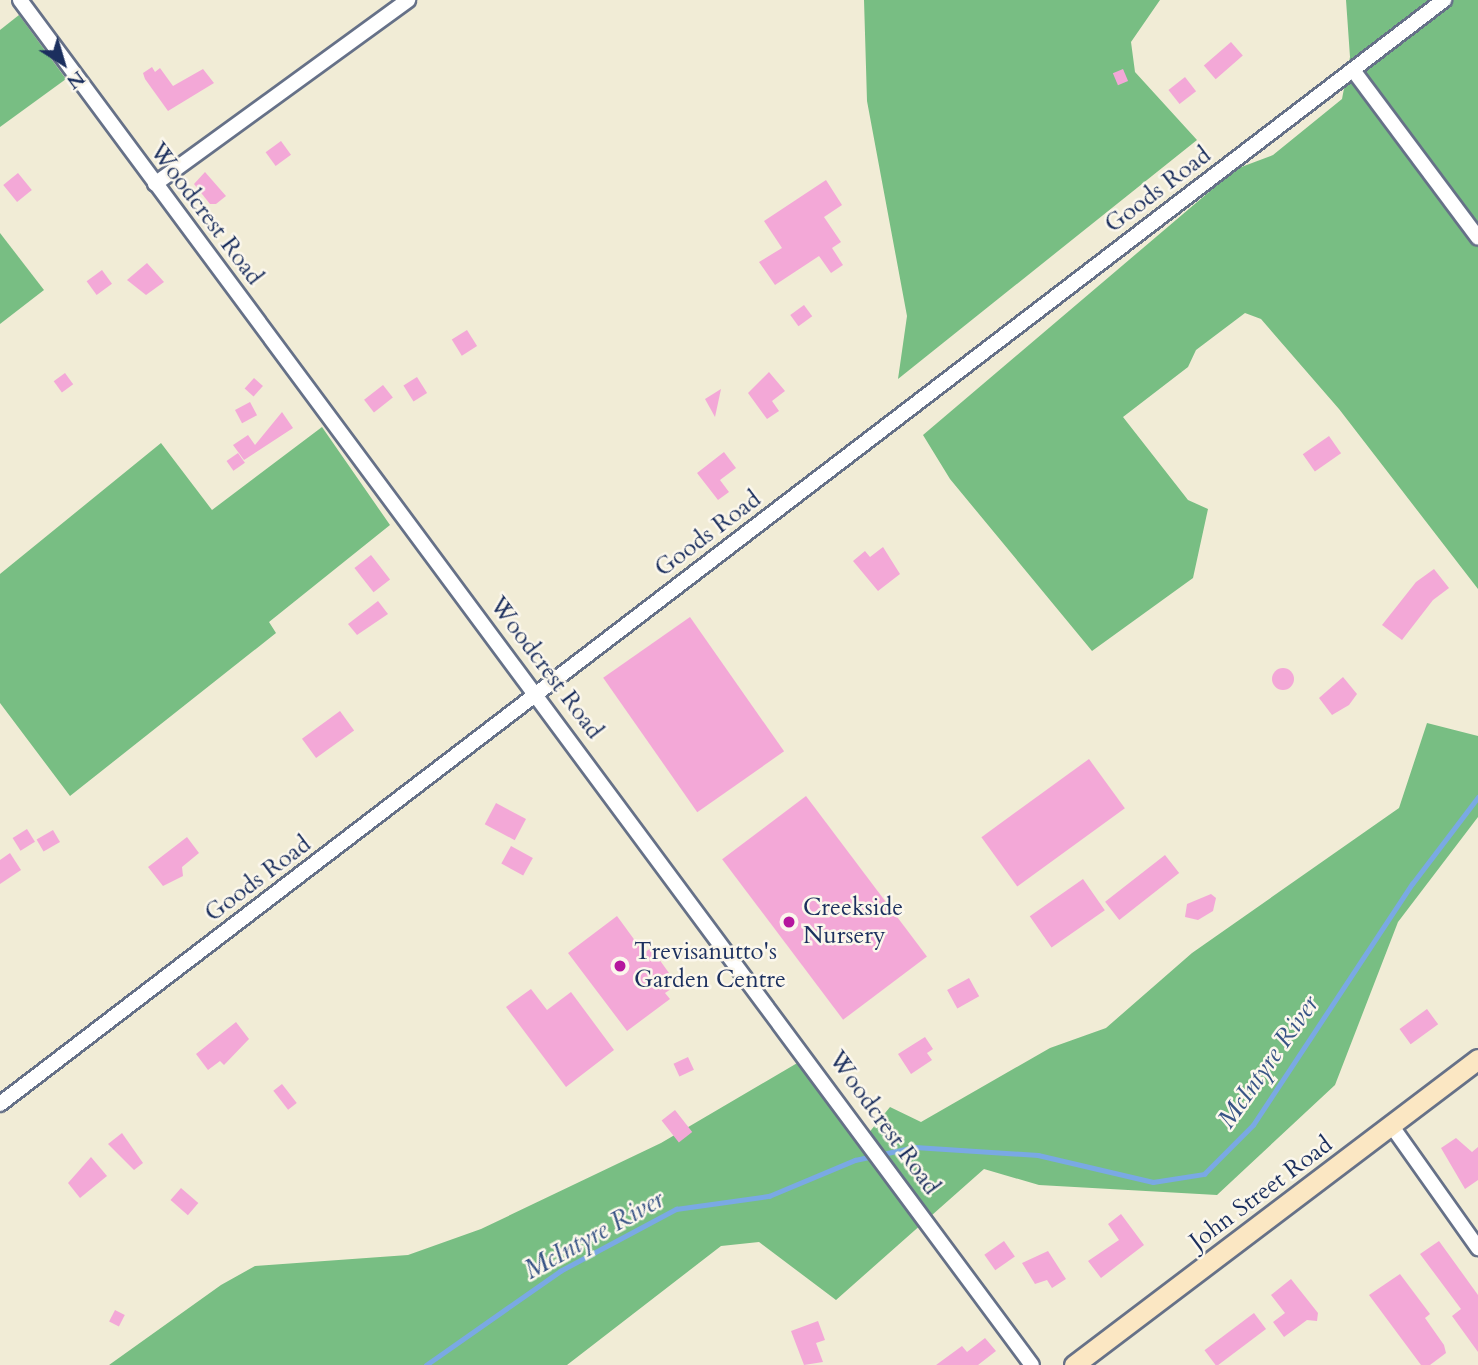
<!DOCTYPE html>
<html>
<head>
<meta charset="utf-8">
<style>
	body { margin:0 }
	#map { position:relative; width:1478px; height:1365px; overflow:hidden; background:#f1ecd6; font-family:Cardo,serif }
	div>[style] { position:absolute }
	[style*='--x'] { left:calc(var(--x)*1px); top:calc(var(--y)*1px); width:calc(var(--w)*1px); rotate:calc(var(--a)*1deg) }
	.forest>* { inset:0; background:#78be83 }
	.stream>* { height:4.5px; margin:-2.25px; padding:0 2.25px; transform-origin:2.25px; border-radius:2.25px; background:#7aa9e4 }
	.building>* { inset:0; background:#f3a8d7; transform-origin:0 0 }
	.round { border-radius:50% }
	.roads { filter:drop-shadow(2px 0 #667188) drop-shadow(-2px 0 #667188) drop-shadow(0 2px #667188) drop-shadow(0 -2px #667188) }
	.minor>* { height:14px; margin:-7px; padding:0 7px; transform-origin:7px; border-radius:7px; background:#fff }
	.secondary>* { height:19px; margin:-9.5px; padding:0 9.5px; transform-origin:9.5px; border-radius:9.5px; background:#fbe7c3 }
	.dots>* { width:19px; height:19px; translate:-50% -50%; box-sizing:border-box; border:4px solid #fbf7ec; border-radius:50% }
	span { translate:-50% -50%; white-space:nowrap; text-align:center; line-height:1.15; -webkit-text-stroke:5px #fbf7ec; paint-order:stroke }
	.street-label { font-size:24px; color:#1b2f5e }
	.poi-label { font-size:24px; color:#1b2f5e }
	.left { translate:0 -50%; text-align:left }
	.water-label { font-size:26px; color:#385486; font-style:italic }
	.north { position:absolute; left:28px; top:28px; width:70px; height:70px; -webkit-text-stroke:5px #fbf7ec; paint-order:stroke; rotate:143deg; font-size:19px; font-weight:700; line-height:28px; text-align:center; color:#1b2f5e }
	.north::after { content:''; display:block; margin:auto; width:24px; height:32px; background:#1b2f5e; clip-path:polygon(50% 0,100% 100%,50% 72%,0 100%) }
</style>
</head>
<body>
<div id="map">
	<div class="forest">
		<div style="clip-path:polygon(864px 0,1160px 0,1131px 42px,1135px 72px,1197px 140px,898px 379px,907px 316px,867px 101px)"></div>
		<div style="clip-path:polygon(1346px 0,1478px 0,1478px 589px,1339px 409px,1261px 319px,1245px 313px,1196px 350px,1188px 367px,1123px 417px,1188px 500px,1208px 509px,1193px 578px,1092px 651px,950px 479px,923px 435px,1236px 169px,1273px 155px,1342px 99px,1350px 57px)"></div>
		<div style="clip-path:polygon(19px 15px,66px 79px,0 127px,0 30px)"></div>
		<div style="clip-path:polygon(0 233px,44px 290px,0 324px)"></div>
		<div style="clip-path:polygon(322px 427px,390px 525px,269px 622px,276px 633px,70px 796px,0 703px,0 574px,161px 443px,212px 510px)"></div>
		<div style="clip-path:polygon(1427px 723px,1478px 736px,1478px 817px,1398px 922px,1335px 1085px,1217px 1195px,1039px 1185px,984px 1169px,836px 1300px,759px 1242px,721px 1246px,567px 1365px,109px 1365px,221px 1285px,255px 1266px,408px 1255px,481px 1229px,661px 1143px,799px 1062px,858px 1146px,890px 1107px,921px 1122px,1050px 1048px,1106px 1028px,1192px 953px,1399px 808px)"></div>
	</div>
	<div class="stream">
		<div style="--x:426;--y:1365;--w:164;--a:-35"></div>
		<div style="--x:560;--y:1271;--w:132;--a:-28.1"></div>
		<div style="--x:676;--y:1209;--w:94;--a:-8"></div>
		<div style="--x:769;--y:1196;--w:93;--a:-22.7"></div>
		<div style="--x:855;--y:1160;--w:61;--a:-12.2"></div>
		<div style="--x:915;--y:1147;--w:123;--a:3.7"></div>
		<div style="--x:1038;--y:1155;--w:118;--a:13.2"></div>
		<div style="--x:1153;--y:1182;--w:52;--a:-8.9"></div>
		<div style="--x:1204;--y:1174;--w:69;--a:-45"></div>
		<div style="--x:1253;--y:1125;--w:289;--a:-56.6"></div>
		<div style="--x:1412;--y:884;--w:109;--a:-52.8"></div>
	</div>
	<div class="building">
		<div style="left:1231px;top:42px;width:18px;height:36px;rotate:49deg"></div>
		<div style="clip-path:polygon(152px 67px,155px 72px,160px 68px,173px 86px,203px 69px,214px 83px,168px 111px,145px 79px,143px 73px)"></div>
		<div style="left:1123px;top:69px;width:13px;height:11px;rotate:67deg"></div>
		<div style="left:1185px;top:77px;width:18px;height:21px;rotate:52deg"></div>
		<div style="left:281px;top:141px;width:17px;height:19px;rotate:54deg"></div>
		<div style="clip-path:polygon(205px 172px,226px 196px,216px 204px,210px 204px,194px 184px)"></div>
		<div style="left:18px;top:173px;width:22px;height:19px;rotate:51deg"></div>
		<div style="clip-path:polygon(826px 180px,842px 205px,824px 217px,841px 242px,832px 248px,843px 265px,831px 273px,819px 256px,775px 285px,759px 262px,782px 248px,764px 221px)"></div>
		<div style="clip-path:polygon(147px 263px,164px 282px,146px 295px,127px 280px)"></div>
		<div style="left:102px;top:270px;width:17px;height:19px;rotate:54deg"></div>
		<div style="left:804px;top:305px;width:14px;height:17px;rotate:54deg"></div>
		<div style="left:467px;top:330px;width:19px;height:18px;rotate:58deg"></div>
		<div style="clip-path:polygon(769px 372px,785px 391px,772px 401px,779px 411px,767px 419px,748px 393px)"></div>
		<div style="left:65px;top:373px;width:14px;height:14px;rotate:54deg"></div>
		<div style="left:417px;top:377px;width:19px;height:16px;rotate:58deg"></div>
		<div style="left:254px;top:378px;width:12px;height:14px;rotate:42deg"></div>
		<div style="left:383px;top:385px;width:16px;height:24px;rotate:52deg"></div>
		<div style="clip-path:polygon(721px 389px,715px 417px,705px 399px)"></div>
		<div style="left:250px;top:402px;width:15px;height:17px;rotate:62deg"></div>
		<div style="clip-path:polygon(282px 412px,293px 428px,244px 460px,233px 445px,248px 435px,255px 445px)"></div>
		<div style="left:1329px;top:436px;width:21px;height:32px;rotate:55deg"></div>
		<div style="clip-path:polygon(724px 452px,736px 468px,720px 480px,729px 492px,718px 500px,697px 473px)"></div>
		<div style="left:238px;top:453px;width:12px;height:14px;rotate:55deg"></div>
		<div style="clip-path:polygon(883px 547px,900px 574px,878px 591px,853px 561px,865px 551px,870px 557px)"></div>
		<div style="left:371px;top:555px;width:31px;height:21px;rotate:52deg"></div>
		<div style="clip-path:polygon(1434px 569px,1449px 588px,1433px 600px,1402px 640px,1382px 625px,1416px 582px)"></div>
		<div style="clip-path:polygon(378px 601px,388px 614px,357px 635px,348px 624px)"></div>
		<div style="left:690px;top:617px;width:164px;height:106px;rotate:55deg"></div>
		<div class="round" style="left:1272px;top:668px;width:22px;height:22px"></div>
		<div style="clip-path:polygon(1343px 677px,1357px 694px,1349px 705px,1332px 715px,1319px 698px)"></div>
		<div style="left:340px;top:711px;width:24px;height:47px;rotate:54deg"></div>
		<div style="left:1089px;top:759px;width:61px;height:133px;rotate:54deg"></div>
		<div style="left:806px;top:796px;width:201px;height:105px;rotate:53deg"></div>
		<div style="left:496px;top:803px;width:34px;height:24px;rotate:28deg"></div>
		<div style="left:27px;top:829px;width:15px;height:17px;rotate:58deg"></div>
		<div style="left:53px;top:830px;width:14px;height:19px;rotate:60deg"></div>
		<div style="clip-path:polygon(187px 837px,199px 853px,182px 867px,183px 876px,163px 886px,148px 867px)"></div>
		<div style="left:511px;top:846px;width:25px;height:20px;rotate:29deg"></div>
		<div style="clip-path:polygon(10px 853px,21px 870px,0 884px,0 860px)"></div>
		<div style="left:1165px;top:855px;width:23px;height:76px;rotate:52deg"></div>
		<div style="left:1083px;top:879px;width:38px;height:65px;rotate:55deg"></div>
		<div style="clip-path:polygon(1211px 894px,1216px 898px,1213px 911px,1198px 920px,1185px 917px,1187px 904px)"></div>
		<div style="clip-path:polygon(617px 916px,644px 953px,651px 948px,669px 973px,663px 977px,671px 989px,665px 993px,670px 999px,627px 1031px,568px 953px)"></div>
		<div style="left:969px;top:978px;width:21px;height:25px;rotate:61deg"></div>
		<div style="clip-path:polygon(531px 989px,547px 1010px,571px 992px,614px 1050px,566px 1087px,506px 1007px)"></div>
		<div style="left:1427px;top:1009px;width:19px;height:34px;rotate:54deg"></div>
		<div style="clip-path:polygon(236px 1022px,249px 1039px,224px 1065px,220px 1061px,208px 1070px,196px 1054px)"></div>
		<div style="clip-path:polygon(925px 1037px,933px 1049px,927px 1053px,932px 1060px,911px 1074px,898px 1054px)"></div>
		<div style="left:688px;top:1057px;width:14px;height:16px;rotate:65deg"></div>
		<div style="left:282px;top:1084px;width:24px;height:11px;rotate:52deg"></div>
		<div style="left:675px;top:1110px;width:28px;height:17px;rotate:52deg"></div>
		<div style="clip-path:polygon(122px 1133px,143px 1163px,134px 1170px,108px 1144px)"></div>
		<div style="clip-path:polygon(1456px 1138px,1472px 1152px,1478px 1147px,1478px 1180px,1465px 1189px,1441px 1148px)"></div>
		<div style="clip-path:polygon(91px 1157px,107px 1176px,80px 1198px,68px 1183px)"></div>
		<div style="left:181px;top:1188px;width:23px;height:16px;rotate:41deg"></div>
		<div style="clip-path:polygon(1121px 1214px,1144px 1245px,1101px 1278px,1088px 1261px,1119px 1240px,1108px 1224px)"></div>
		<div style="left:1004px;top:1241px;width:19px;height:24px;rotate:55deg"></div>
		<div style="clip-path:polygon(1439px 1241px,1478px 1295px,1478px 1352px,1452px 1316px,1461px 1309px,1420px 1254px)"></div>
		<div style="clip-path:polygon(1048px 1251px,1066px 1279px,1052px 1288px,1047px 1280px,1035px 1284px,1022px 1263px)"></div>
		<div style="clip-path:polygon(1400px 1274px,1430px 1314px,1425px 1318px,1444px 1345px,1446px 1353px,1430px 1365px,1421px 1365px,1369px 1295px)"></div>
		<div style="clip-path:polygon(1291px 1279px,1318px 1313px,1317px 1321px,1307px 1320px,1284px 1337px,1273px 1322px,1285px 1313px,1271px 1295px)"></div>
		<div style="left:115px;top:1310px;width:11px;height:13px;rotate:27deg"></div>
		<div style="left:1254px;top:1313px;width:20px;height:62px;rotate:53deg"></div>
		<div style="clip-path:polygon(818px 1321px,825px 1340px,816px 1343px,823px 1362px,804px 1365px,791px 1331px)"></div>
		<div style="clip-path:polygon(985px 1338px,996px 1351px,978px 1365px,936px 1365px,962px 1346px,967px 1352px)"></div>
	</div>
	<div class="roads">
		<div class="minor">
			<div style="--x:20;--y:0;--w:1699;--a:53.45"></div>
			<div style="--x:1353;--y:70;--w:209;--a:53.3"></div>
			<div style="--x:155;--y:184;--w:313;--a:-36"></div>
			<div style="--x:0;--y:1104;--w:1818;--a:-37.4"></div>
			<div style="--x:1391;--y:1125;--w:151;--a:54.7"></div>
		</div>
		<div class="secondary">
			<div style="--x:1074;--y:1365;--w:507;--a:-37.14"></div>
		</div>
	</div>
	<div class="dots">
		<div style="left:789px;top:922px;background:#b5179e"></div>
		<div style="left:620px;top:966px;background:#b5179e"></div>
	</div>
	<div class="street-label">
		<span style="left:1158px;top:190px;rotate:-37deg">Goods Road</span>
		<span style="left:206px;top:214px;rotate:53deg">Woodcrest Road</span>
		<span style="left:708px;top:534px;rotate:-37deg">Goods Road</span>
		<span style="left:546px;top:668px;rotate:53deg">Woodcrest Road</span>
		<span style="left:258px;top:879px;rotate:-37deg">Goods Road</span>
		<span style="left:884px;top:1123px;rotate:54deg">Woodcrest Road</span>
		<span style="left:1261px;top:1193px;rotate:-37deg">John Street Road</span>
	</div>
	<div class="poi-label">
		<span class="left" style="left:803px;top:922px">Creekside<br>Nursery</span>
		<span class="left" style="left:634px;top:966px">Trevisanutto's<br>Garden Centre</span>
	</div>
	<div class="water-label">
		<span style="left:1268px;top:1062px;rotate:-55deg">McIntyre River</span>
		<span style="left:594px;top:1235px;rotate:-29deg">McIntyre River</span>
	</div>
	<div class="north">N</div>
</div>
</body>
</html>
